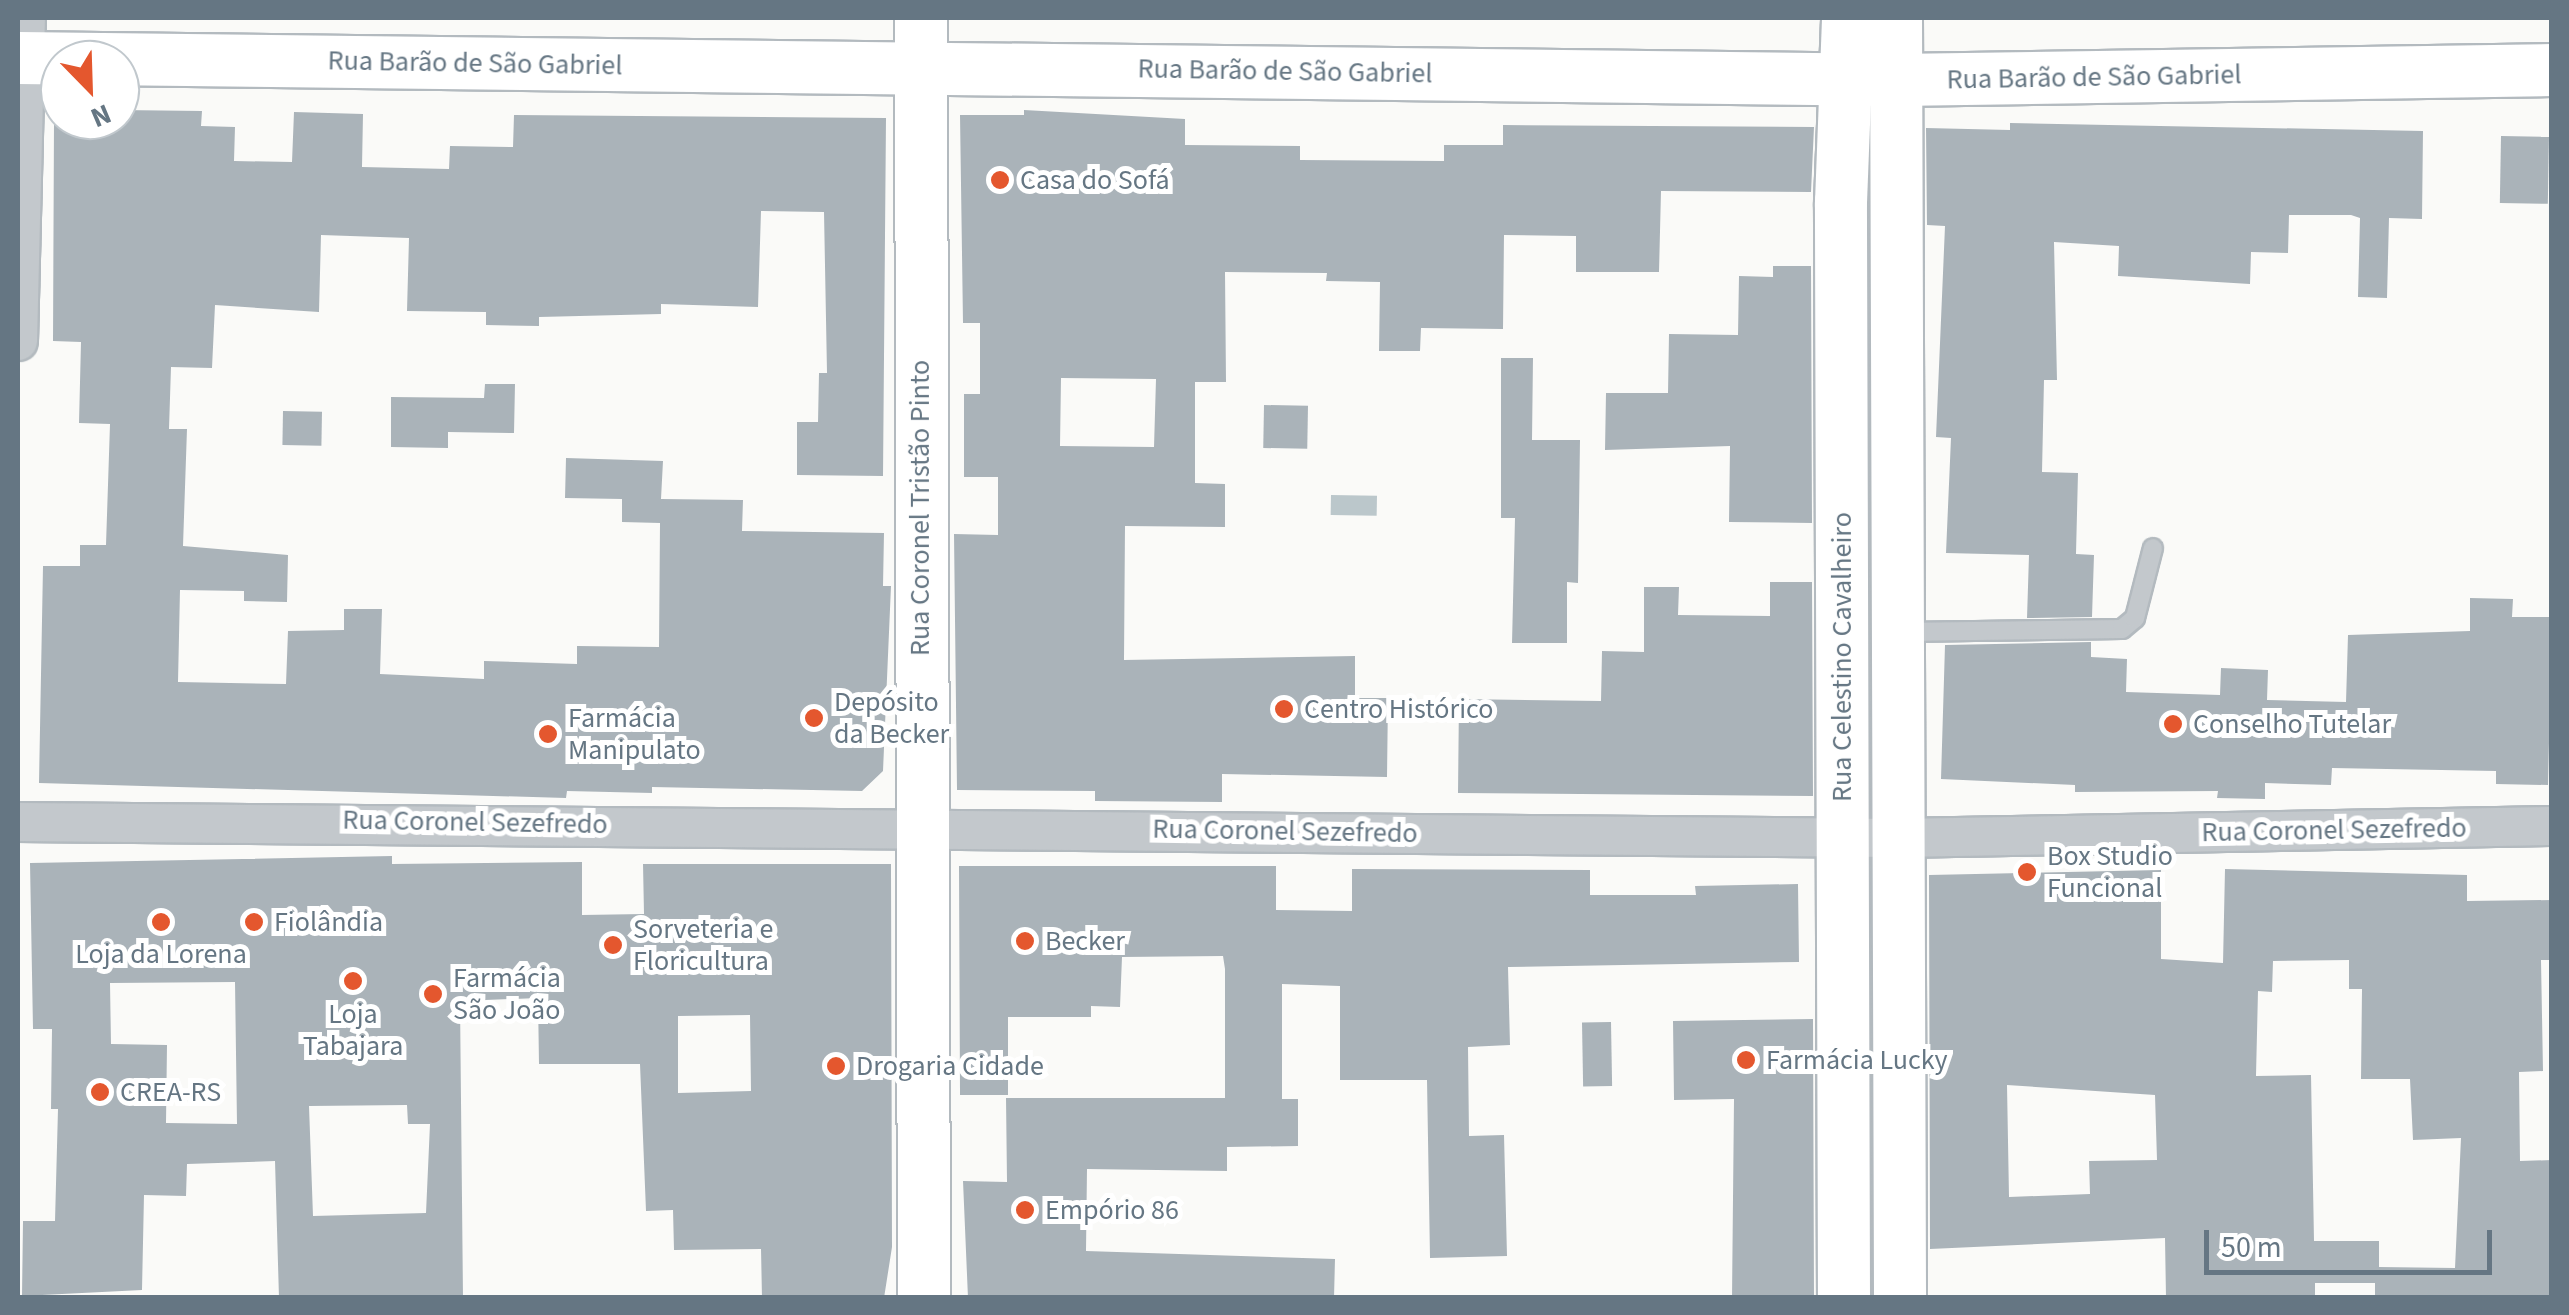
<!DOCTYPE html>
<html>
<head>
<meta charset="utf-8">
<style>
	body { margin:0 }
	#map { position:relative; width:2569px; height:1315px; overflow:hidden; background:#fafaf8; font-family:"Source Sans 3",sans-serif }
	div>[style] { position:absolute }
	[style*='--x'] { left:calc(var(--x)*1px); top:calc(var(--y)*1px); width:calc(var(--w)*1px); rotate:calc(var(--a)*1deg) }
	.green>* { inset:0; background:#dadfd7; transform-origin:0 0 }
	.water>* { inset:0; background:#bbc7cb; transform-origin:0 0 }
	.building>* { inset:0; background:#aab3b9; transform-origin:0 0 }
	.roads { filter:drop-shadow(2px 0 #b3babf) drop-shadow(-2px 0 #b3babf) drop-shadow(0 2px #b3babf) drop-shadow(0 -2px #b3babf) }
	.lane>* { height:18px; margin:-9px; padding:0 9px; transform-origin:9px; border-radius:9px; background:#c3c8cc }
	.street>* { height:38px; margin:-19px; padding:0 19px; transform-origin:19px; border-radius:19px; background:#c3c8cc }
	.secondary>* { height:52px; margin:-26px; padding:0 26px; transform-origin:26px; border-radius:26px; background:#fff }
	.dots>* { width:28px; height:28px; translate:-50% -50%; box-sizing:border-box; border:5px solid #fff; border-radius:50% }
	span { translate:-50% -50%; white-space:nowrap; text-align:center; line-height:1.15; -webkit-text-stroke:10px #fff; paint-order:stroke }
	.street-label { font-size:28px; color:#657683 }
	.poi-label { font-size:28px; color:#657683 }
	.left { translate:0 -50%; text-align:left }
	.frame { position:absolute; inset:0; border:20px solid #657683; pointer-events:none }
	.north { position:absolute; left:40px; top:40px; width:100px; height:100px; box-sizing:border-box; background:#fff; border:2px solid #c1c8cd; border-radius:50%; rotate:157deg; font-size:28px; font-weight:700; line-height:40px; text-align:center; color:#657683 }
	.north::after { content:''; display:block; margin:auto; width:35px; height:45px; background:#e4572e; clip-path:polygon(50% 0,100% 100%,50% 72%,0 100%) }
	.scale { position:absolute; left:2204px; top:1230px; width:288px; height:45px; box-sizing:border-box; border:5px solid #657683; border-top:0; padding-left:12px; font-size:30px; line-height:35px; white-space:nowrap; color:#657683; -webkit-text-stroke:8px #fff; paint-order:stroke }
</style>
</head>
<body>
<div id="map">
	<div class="green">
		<div style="left:1863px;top:171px;width:12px;height:601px"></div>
		<div style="left:1864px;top:914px;width:12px;height:383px"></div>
	</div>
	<div class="water">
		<div style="left:1331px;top:495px;width:46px;height:20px;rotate:1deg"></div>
	</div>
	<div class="building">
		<div style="clip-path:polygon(120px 110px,202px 111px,201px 126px,235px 127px,234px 161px,292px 162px,294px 112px,363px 114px,362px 167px,449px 169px,450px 146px,513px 147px,514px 115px,886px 118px,883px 476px,797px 475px,797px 422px,818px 422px,819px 373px,827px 373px,824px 212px,761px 211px,758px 307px,661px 304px,661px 314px,539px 317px,539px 326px,486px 325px,486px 312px,407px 311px,409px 238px,321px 235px,319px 312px,215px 305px,212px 368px,171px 367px,169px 429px,187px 429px,183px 546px,288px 555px,287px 602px,244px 601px,244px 591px,180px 590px,178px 682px,286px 684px,288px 631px,344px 630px,344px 609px,382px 609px,380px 674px,484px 679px,484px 661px,577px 664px,577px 646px,659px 647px,660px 523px,622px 522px,622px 499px,565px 498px,566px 458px,663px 461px,661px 499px,743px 500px,742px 531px,884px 533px,883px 586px,891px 586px,883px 771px,862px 791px,652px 787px,652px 793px,567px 791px,566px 798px,39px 783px,43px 566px,80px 566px,80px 545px,106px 545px,110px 424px,79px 423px,81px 342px,53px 341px,54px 120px,120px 120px)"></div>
		<div style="clip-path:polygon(evenodd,1024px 110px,1185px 119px,1185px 145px,1300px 146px,1300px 160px,1444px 161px,1444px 145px,1503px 145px,1503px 125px,1814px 127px,1811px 192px,1661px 191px,1659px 272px,1576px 272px,1576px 236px,1504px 235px,1503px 329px,1421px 328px,1420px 351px,1379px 351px,1380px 282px,1326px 281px,1327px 273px,1225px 272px,1226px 382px,1195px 382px,1195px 483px,1225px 484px,1225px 527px,1125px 526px,1124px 660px,1355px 656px,1355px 698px,1388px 698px,1387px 777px,1222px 774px,1222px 802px,1095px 801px,1095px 791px,957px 790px,954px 534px,998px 535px,998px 477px,964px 477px,964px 394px,980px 394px,980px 323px,963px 323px,960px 115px,1024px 115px,1024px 110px,1061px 378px,1156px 379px,1154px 447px,1060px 446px,1061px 378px)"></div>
		<div style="clip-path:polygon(2010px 123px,2423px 131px,2422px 219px,2389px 218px,2387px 298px,2358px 297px,2360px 218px,2351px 215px,2289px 215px,2288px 253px,2251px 252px,2250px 284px,2118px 276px,2119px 246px,2054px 242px,2057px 380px,2044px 380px,2042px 472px,2078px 473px,2076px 554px,2094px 555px,2092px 617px,2027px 618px,2029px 555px,1946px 553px,1951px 438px,1936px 437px,1945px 226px,1927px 225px,1926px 128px,2010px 130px)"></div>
		<div style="left:2501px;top:136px;width:48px;height:67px;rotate:1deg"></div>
		<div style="clip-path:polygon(1773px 266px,1811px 266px,1812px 523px,1729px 522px,1730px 446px,1605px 450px,1606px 393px,1668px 393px,1669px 334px,1738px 335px,1739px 276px,1773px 277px)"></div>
		<div style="clip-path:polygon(1501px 358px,1533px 358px,1532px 440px,1580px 440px,1578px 583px,1567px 582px,1567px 643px,1512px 643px,1515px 518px,1501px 518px)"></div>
		<div style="clip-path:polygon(485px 384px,515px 384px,514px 433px,448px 432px,448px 448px,391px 447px,391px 397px,484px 398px)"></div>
		<div style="left:1264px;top:405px;width:44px;height:43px;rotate:1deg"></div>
		<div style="left:283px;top:411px;width:39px;height:34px;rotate:1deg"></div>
		<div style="clip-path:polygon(1770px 582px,1812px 582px,1813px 796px,1458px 793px,1459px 699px,1601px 701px,1602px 651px,1644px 652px,1644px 587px,1679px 587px,1678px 615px,1770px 616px)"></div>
		<div style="clip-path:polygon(2470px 598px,2513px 599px,2512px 617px,2552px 617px,2548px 785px,2496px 784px,2496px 771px,2332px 768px,2331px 785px,2265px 783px,2265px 799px,2217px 798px,2218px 791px,2075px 792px,2075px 785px,1941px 779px,1945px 645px,2091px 642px,2091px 657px,2127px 659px,2126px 692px,2220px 695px,2221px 668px,2268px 670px,2267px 700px,2346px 702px,2348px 635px,2470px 631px)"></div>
		<div style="clip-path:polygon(evenodd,392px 856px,392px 864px,582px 862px,582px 915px,644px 914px,643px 864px,891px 864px,892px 1247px,884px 1298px,762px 1298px,761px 1249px,674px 1250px,673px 1210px,646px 1211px,640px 1064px,539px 1064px,538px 998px,460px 1001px,463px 1298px,279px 1298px,275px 1161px,187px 1164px,186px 1196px,144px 1195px,142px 1290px,22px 1296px,23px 1221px,55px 1221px,58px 1109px,51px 1109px,52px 1029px,33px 1029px,30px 863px,392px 856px,235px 982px,237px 1124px,166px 1123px,167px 1045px,111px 1044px,110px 983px,235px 982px,392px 856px,750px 1015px,751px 1091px,678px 1093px,678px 1016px,750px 1015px,392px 856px,407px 1105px,408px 1124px,430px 1124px,426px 1213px,313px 1216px,309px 1106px,407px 1105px)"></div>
		<div style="clip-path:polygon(959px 866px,1276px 866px,1276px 910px,1352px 911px,1352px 869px,1590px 870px,1590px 895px,1696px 895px,1695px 886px,1798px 884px,1799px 962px,1508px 967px,1510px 1045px,1468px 1047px,1469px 1136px,1504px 1135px,1507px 1256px,1430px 1258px,1427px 1080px,1340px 1080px,1340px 986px,1282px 984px,1282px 1099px,1298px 1099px,1298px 1146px,1227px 1147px,1227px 1171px,1087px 1169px,1086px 1251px,1335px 1259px,1334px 1298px,968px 1298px,963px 1181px,1007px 1182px,1006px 1098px,1225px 1098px,1225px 969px,1223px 956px,1122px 957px,1120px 1007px,1091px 1006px,1091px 1017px,1008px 1017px,1008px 1095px,960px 1095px)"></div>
		<div style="clip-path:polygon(evenodd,2225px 869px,2467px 875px,2467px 901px,2552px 900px,2552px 960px,2541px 960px,2543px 1071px,2519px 1072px,2520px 1161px,2552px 1160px,2552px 1298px,2375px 1298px,2375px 1283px,2315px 1283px,2315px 1298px,2166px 1298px,2165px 1238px,1930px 1249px,1929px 875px,2161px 870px,2161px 959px,2223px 963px,2225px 869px,2349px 960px,2349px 989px,2362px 989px,2361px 1079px,2410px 1079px,2413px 1140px,2461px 1138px,2455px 1268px,2379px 1267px,2379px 1241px,2314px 1241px,2311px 1075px,2256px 1076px,2258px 991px,2272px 992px,2273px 961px,2349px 960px,2225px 869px,2007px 1085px,2155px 1095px,2157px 1160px,2089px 1161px,2090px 1194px,2009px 1197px,2007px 1085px)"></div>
		<div style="clip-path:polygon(1813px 1019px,1814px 1298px,1732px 1298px,1734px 1099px,1674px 1100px,1673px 1021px)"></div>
		<div style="left:1611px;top:1022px;width:64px;height:29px;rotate:89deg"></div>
	</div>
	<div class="roads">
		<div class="lane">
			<div style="--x:1901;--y:632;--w:221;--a:-0.8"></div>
			<div style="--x:2122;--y:629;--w:17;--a:-40"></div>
			<div style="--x:2135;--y:618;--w:72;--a:-75.6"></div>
		</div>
		<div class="street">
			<div style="--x:18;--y:341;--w:323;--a:-88.6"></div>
			<div style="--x:18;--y:822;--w:1880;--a:0.49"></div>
			<div style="--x:1898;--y:838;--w:654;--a:-1.05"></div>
		</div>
		<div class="secondary">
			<div style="--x:921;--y:18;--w:1280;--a:89.87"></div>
			<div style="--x:1896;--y:18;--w:1280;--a:89.82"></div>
			<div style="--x:18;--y:58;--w:1879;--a:0.67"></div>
			<div style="--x:1897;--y:80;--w:655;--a:-0.87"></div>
			<div style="--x:1844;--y:1298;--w:1096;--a:-90.16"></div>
			<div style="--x:1841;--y:202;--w:184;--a:-87.8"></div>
		</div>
	</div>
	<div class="dots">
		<div style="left:1000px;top:180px;background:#e4572e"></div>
		<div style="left:1284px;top:709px;background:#e4572e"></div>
		<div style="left:814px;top:718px;background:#e4572e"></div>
		<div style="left:2173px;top:724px;background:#e4572e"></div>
		<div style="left:548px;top:734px;background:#e4572e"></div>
		<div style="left:2027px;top:872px;background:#e4572e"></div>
		<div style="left:161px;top:922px;background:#e4572e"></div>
		<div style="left:254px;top:922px;background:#e4572e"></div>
		<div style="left:1025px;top:941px;background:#e4572e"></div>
		<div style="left:613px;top:945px;background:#e4572e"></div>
		<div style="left:353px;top:981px;background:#e4572e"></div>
		<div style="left:433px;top:994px;background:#e4572e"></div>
		<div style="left:1746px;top:1060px;background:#e4572e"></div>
		<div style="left:836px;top:1066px;background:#e4572e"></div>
		<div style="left:100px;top:1092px;background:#e4572e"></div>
		<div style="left:1025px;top:1210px;background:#e4572e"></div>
	</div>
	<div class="street-label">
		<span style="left:475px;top:63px;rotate:1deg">Rua Barão de São Gabriel</span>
		<span style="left:1285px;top:71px;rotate:1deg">Rua Barão de São Gabriel</span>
		<span style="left:2094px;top:77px;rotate:-1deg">Rua Barão de São Gabriel</span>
		<span style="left:920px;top:508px;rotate:-90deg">Rua Coronel Tristão Pinto</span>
		<span style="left:1842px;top:657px;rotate:-90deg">Rua Celestino Cavalheiro</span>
		<span style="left:475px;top:822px;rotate:1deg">Rua Coronel Sezefredo</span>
		<span style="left:2334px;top:830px;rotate:-1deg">Rua Coronel Sezefredo</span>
		<span style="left:1285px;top:831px;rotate:1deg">Rua Coronel Sezefredo</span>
	</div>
	<div class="poi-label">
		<span class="left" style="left:1020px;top:180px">Casa do Sofá</span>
		<span class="left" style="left:834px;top:718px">Depósito<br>da Becker</span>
		<span class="left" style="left:1304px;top:709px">Centro Histórico</span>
		<span class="left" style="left:568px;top:734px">Farmácia<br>Manipulato</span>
		<span class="left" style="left:2193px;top:724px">Conselho Tutelar</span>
		<span class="left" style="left:2047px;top:872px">Box Studio<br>Funcional</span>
		<span class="left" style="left:274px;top:922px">Fiolândia</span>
		<span class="left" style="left:633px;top:945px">Sorveteria e<br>Floricultura</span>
		<span class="left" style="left:1045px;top:941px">Becker</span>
		<span style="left:161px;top:954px">Loja da Lorena</span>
		<span class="left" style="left:453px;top:994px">Farmácia<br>São João</span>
		<span style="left:353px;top:1030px">Loja<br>Tabajara</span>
		<span class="left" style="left:1766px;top:1060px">Farmácia Lucky</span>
		<span class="left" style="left:856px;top:1066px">Drogaria Cidade</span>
		<span class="left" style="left:120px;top:1092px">CREA-RS</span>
		<span class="left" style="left:1045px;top:1210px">Empório 86</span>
	</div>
	<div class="frame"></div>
	<div class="north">N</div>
	<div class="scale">50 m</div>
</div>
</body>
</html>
